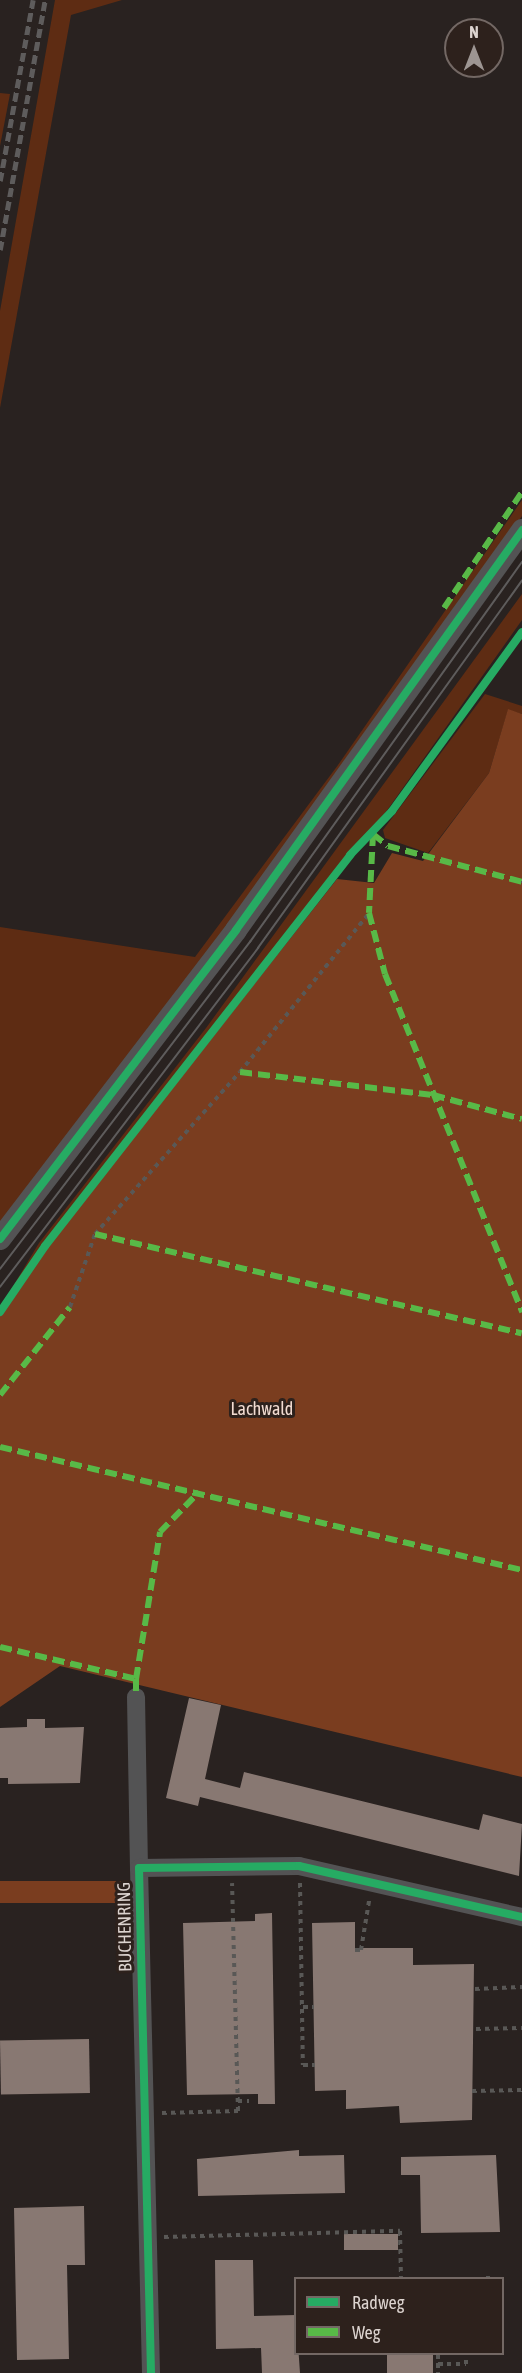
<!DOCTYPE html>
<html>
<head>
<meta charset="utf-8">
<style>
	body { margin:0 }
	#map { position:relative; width:522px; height:2373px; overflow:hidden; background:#292220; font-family:"Asap Condensed",sans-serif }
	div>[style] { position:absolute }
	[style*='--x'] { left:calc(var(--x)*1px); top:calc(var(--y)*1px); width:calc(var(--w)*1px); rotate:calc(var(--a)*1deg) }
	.green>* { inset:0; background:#5e2c13 }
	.forest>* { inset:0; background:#7a3d1f; transform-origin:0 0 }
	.building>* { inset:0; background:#887872; transform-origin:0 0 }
	.path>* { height:4px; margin-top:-2px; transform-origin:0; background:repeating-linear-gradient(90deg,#595856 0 4.5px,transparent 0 9px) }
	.minor>* { height:18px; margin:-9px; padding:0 9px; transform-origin:9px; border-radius:9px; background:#535354 }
	.tertiary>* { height:22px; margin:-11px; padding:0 11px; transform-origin:11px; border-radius:11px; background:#535354 }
	.tram>* { height:1.5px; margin:-0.75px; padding:0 0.75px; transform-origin:0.75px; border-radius:0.75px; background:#5e5c5c }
	.rail>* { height:4.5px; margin-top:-2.25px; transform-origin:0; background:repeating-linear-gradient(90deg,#5e5c5c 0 9px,transparent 0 13.5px) }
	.quiet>* { height:6px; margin-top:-3px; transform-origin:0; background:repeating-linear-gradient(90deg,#58b947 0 12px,transparent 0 18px) }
	.cycleway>* { height:8px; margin:-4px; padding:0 4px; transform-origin:4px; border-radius:4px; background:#26ab63 }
	span { translate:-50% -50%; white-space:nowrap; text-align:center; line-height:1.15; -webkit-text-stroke:6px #2d211c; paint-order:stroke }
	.park-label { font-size:18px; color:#f2dcd2 }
	.street-label { font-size:18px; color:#dcd3cf }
	.legend { position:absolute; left:294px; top:2277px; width:210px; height:78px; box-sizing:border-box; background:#2d211c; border:2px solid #736864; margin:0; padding:8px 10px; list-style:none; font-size:18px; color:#dcd3cf }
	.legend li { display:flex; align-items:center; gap:12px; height:30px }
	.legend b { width:30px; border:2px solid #736864 }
	.north { position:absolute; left:444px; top:18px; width:60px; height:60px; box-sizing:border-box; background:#2d211c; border:2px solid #736864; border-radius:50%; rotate:0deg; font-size:16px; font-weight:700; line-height:24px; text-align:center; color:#dcd3cf }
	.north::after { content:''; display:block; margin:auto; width:21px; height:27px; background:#9d9592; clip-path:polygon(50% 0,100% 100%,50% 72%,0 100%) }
</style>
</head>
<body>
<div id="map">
	<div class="green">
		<div style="clip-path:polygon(55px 0,122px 0,71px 15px,0 408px,0 311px)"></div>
		<div style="clip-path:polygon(0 93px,10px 94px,0 146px)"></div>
		<div style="clip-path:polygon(522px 500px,522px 516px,345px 771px,0 1223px,0 927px,195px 957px,338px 765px)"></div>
		<div style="clip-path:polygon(522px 594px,522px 620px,388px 809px,43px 1245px,0 1308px,39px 1243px,206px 1028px)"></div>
		<div style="clip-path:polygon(485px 694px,522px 706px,522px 714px,508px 710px,489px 773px,428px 853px,385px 838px,383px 830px)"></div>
	</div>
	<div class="forest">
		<div style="clip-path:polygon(508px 709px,522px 714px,522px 1777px,60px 1666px,0 1707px,0 1316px,47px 1248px,337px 879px,374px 883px,392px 853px,423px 861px,489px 773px)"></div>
		<div style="left:127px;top:1881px;width:22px;height:127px;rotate:90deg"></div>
	</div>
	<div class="building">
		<div style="clip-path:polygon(189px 1698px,221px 1705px,205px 1779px,240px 1788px,244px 1772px,479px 1830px,483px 1814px,522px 1824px,519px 1876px,200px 1797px,198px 1806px,166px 1798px)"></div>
		<div style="clip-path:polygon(27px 1719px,45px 1719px,45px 1728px,84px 1727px,80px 1783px,8px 1784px,8px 1778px,0 1778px,0 1728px,27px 1727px)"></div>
		<div style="clip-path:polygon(272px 1913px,275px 2104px,258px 2104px,258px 2094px,187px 2095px,183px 1923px,255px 1921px,255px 1914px)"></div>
		<div style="clip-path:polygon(355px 1922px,355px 1948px,413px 1948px,413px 1965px,474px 1964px,472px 2120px,400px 2123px,399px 2106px,346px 2109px,346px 2090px,315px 2091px,312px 1923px)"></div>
		<div style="left:89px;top:2039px;width:54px;height:89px;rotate:89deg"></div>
		<div style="clip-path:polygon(299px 2150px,299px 2156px,344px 2155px,345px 2193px,198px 2196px,197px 2159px)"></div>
		<div style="clip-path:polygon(496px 2155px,500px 2232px,421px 2233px,420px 2175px,401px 2175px,401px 2157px)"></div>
		<div style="clip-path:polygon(84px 2206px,85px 2265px,67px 2265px,69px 2359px,17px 2360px,14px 2208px)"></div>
		<div style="left:344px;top:2234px;width:54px;height:16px"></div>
		<div style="clip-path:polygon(215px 2260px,253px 2260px,254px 2316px,296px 2315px,300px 2373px,262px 2373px,261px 2348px,216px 2349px)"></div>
		<div style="left:387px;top:2354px;width:46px;height:19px"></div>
	</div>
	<div class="path">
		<div style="--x:520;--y:881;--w:2;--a:0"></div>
		<div style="--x:70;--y:1307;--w:77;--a:-71.1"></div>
		<div style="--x:95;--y:1234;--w:217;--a:-48.2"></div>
		<div style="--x:240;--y:1072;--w:205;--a:-50.9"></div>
		<div style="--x:300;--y:1883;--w:182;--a:89.1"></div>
		<div style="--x:303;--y:2065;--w:12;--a:0"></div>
		<div style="--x:355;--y:1950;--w:6;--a:0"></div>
		<div style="--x:361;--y:1950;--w:50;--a:-80.7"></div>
		<div style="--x:475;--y:1989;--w:47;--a:-2.4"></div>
		<div style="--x:303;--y:2007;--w:11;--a:0"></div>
		<div style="--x:476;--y:2029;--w:46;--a:-1.2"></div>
		<div style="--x:472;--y:2091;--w:50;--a:-1.1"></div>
		<div style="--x:238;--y:2101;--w:11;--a:0"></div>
		<div style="--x:162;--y:2113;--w:76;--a:-1.5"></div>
		<div style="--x:238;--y:2111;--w:228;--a:-91.5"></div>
		<div style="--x:164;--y:2237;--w:236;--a:-1.5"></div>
		<div style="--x:400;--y:2231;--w:46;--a:88.8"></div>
		<div style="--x:488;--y:2276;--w:2;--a:90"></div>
		<div style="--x:438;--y:2354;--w:19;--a:90"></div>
		<div style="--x:438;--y:2364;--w:28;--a:0"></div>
		<div style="--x:466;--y:2364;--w:10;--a:-90"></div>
	</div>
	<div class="minor">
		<div style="--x:136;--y:1697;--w:171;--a:89"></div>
		<div style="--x:151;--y:2373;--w:505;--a:-91.36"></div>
		<div style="--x:139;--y:1868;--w:160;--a:-0.7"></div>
		<div style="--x:299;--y:1866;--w:229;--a:12.9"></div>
	</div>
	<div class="tertiary">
		<div style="--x:0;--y:1239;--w:389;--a:-52.6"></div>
		<div style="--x:236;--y:930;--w:492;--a:-54.4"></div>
	</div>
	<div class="tram">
		<div style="--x:0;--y:1269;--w:412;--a:-52.6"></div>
		<div style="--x:250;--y:942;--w:467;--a:-54.4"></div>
		<div style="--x:0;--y:1287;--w:426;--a:-52.7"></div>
		<div style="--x:258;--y:948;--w:452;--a:-54.3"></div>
	</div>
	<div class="rail">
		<div style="--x:0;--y:181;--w:184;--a:-79.7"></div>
		<div style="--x:0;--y:250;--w:254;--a:-79.8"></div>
	</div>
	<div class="quiet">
		<div style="--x:444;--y:608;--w:140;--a:-56.1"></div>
		<div style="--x:373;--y:834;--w:79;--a:92.9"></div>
		<div style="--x:369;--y:913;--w:63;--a:75.3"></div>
		<div style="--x:385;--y:974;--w:365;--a:67.9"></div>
		<div style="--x:373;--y:834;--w:19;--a:39"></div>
		<div style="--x:388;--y:846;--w:139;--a:15"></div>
		<div style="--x:240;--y:1072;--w:194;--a:6.8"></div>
		<div style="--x:433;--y:1095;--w:92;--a:15.1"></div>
		<div style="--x:95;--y:1234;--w:438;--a:13.1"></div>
		<div style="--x:0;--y:1395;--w:112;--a:-51.5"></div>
		<div style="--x:0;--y:1447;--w:536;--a:13.26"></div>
		<div style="--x:0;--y:1647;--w:140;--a:13.2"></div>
		<div style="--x:136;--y:1679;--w:18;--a:90"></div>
		<div style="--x:136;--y:1679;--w:149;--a:-80.7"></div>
		<div style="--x:160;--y:1532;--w:56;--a:-45.7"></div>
	</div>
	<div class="cycleway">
		<div style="--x:0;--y:1239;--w:389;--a:-52.6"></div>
		<div style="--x:236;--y:930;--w:492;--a:-54.4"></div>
		<div style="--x:0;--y:1312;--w:80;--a:-55.7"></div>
		<div style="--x:45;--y:1246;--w:496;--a:-52"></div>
		<div style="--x:350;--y:855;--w:61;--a:-46.3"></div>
		<div style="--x:392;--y:811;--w:221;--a:-54"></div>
		<div style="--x:151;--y:2373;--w:505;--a:-91.36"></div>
		<div style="--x:139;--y:1868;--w:160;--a:-0.7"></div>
		<div style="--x:299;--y:1866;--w:229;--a:12.9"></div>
	</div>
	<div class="park-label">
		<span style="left:262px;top:1409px">Lachwald</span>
	</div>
	<div class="street-label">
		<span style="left:125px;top:1927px;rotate:-91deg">BUCHENRING</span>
	</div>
	<ul class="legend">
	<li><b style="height:8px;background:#26ab63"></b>Radweg</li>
	<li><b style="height:8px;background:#58b947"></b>Weg</li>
	</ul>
	<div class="north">N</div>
</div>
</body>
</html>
